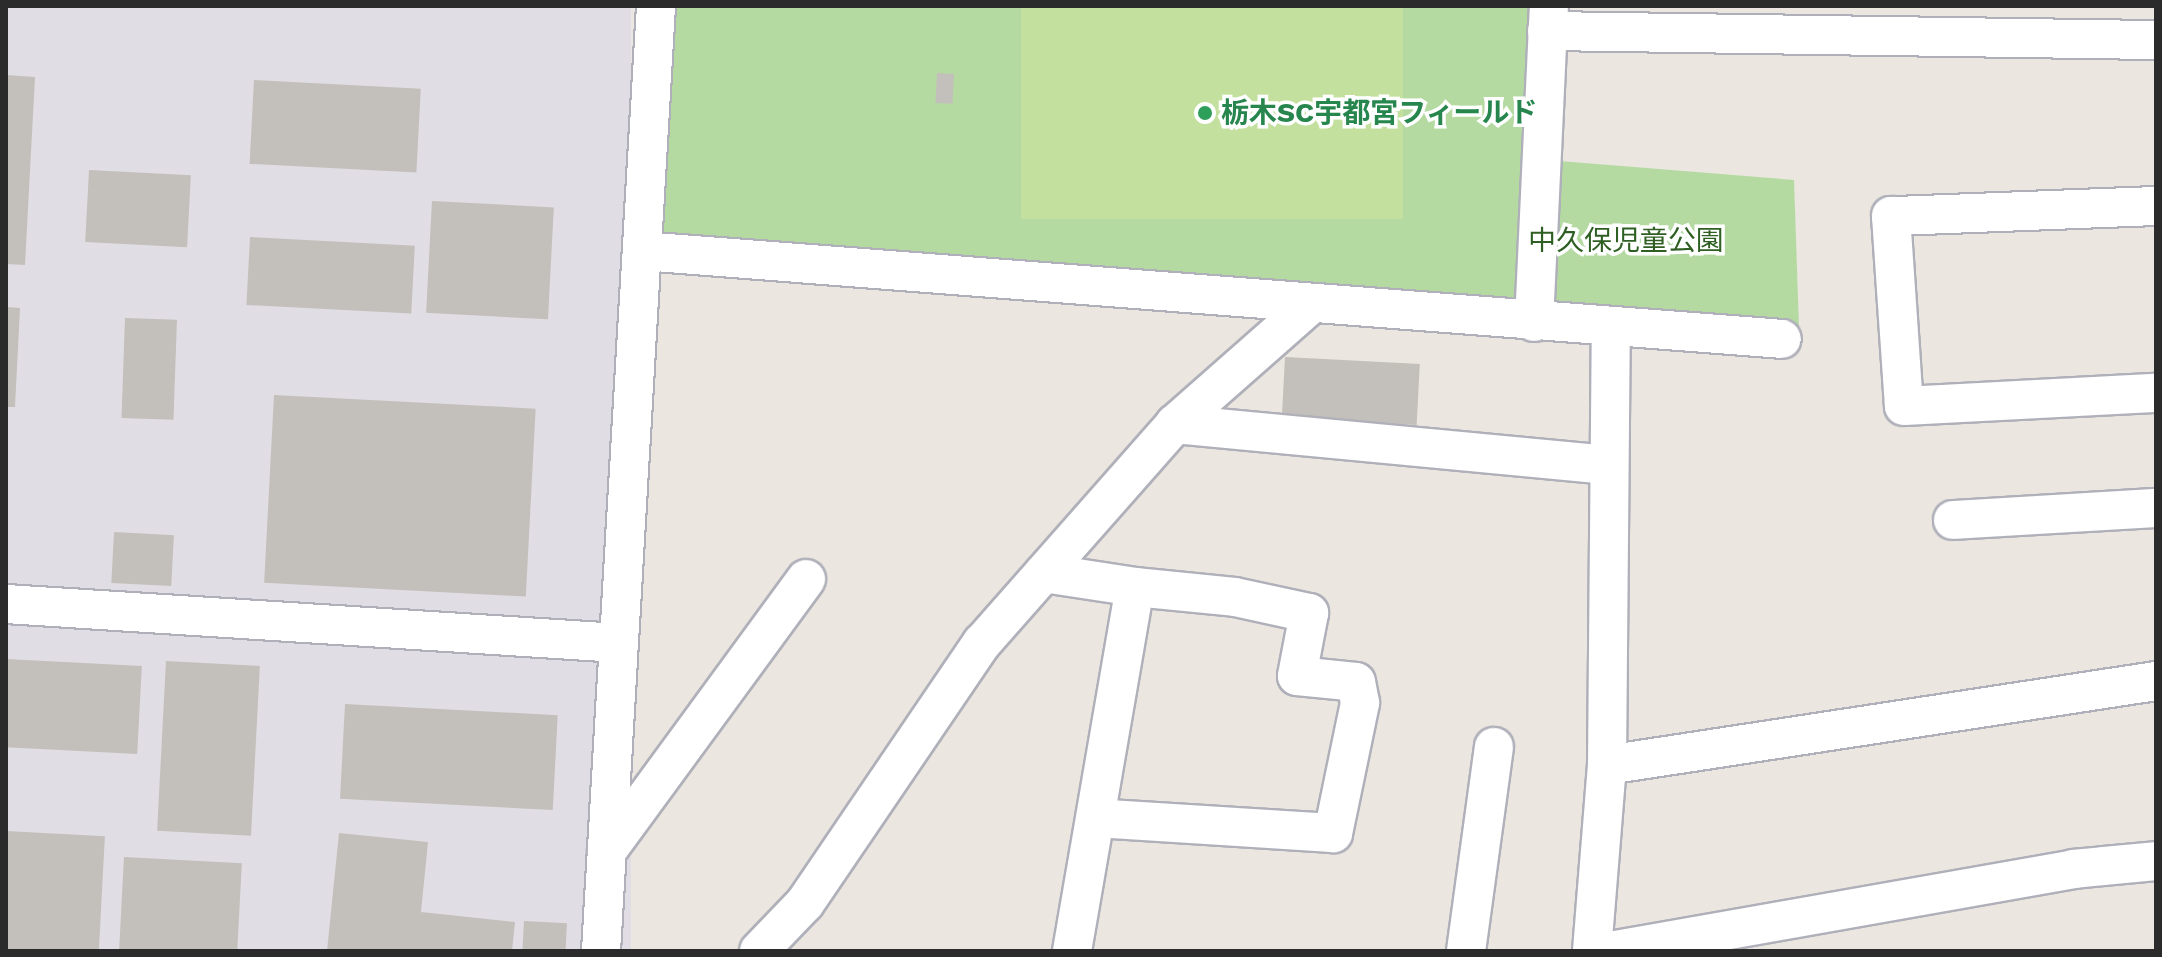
<!DOCTYPE html>
<html>
<head>
<meta charset="utf-8">
<style>
	body { margin:0 }
	#map { position:relative; width:2162px; height:957px; overflow:hidden; background:#ebe6df; font-family:"Work Sans","Noto Sans JP",sans-serif }
	div>[style] { position:absolute }
	[style*='--x'] { left:calc(var(--x)*1px); top:calc(var(--y)*1px); width:calc(var(--w)*1px); rotate:calc(var(--a)*1deg) }
	.industrial>* { inset:0; background:#e0dee4; transform-origin:0 0 }
	.green>* { inset:0; background:#b4daa2 }
	.pitch>* { inset:0; background:#c4e09f; transform-origin:0 0 }
	.building>* { inset:0; background:#c3bfbb; transform-origin:0 0 }
	.roads { filter:drop-shadow(2px 0 #afb0b9) drop-shadow(-2px 0 #afb0b9) drop-shadow(0 2px #afb0b9) drop-shadow(0 -2px #afb0b9) }
	.minor>* { height:38px; margin:-19px; padding:0 19px; transform-origin:19px; border-radius:19px; background:#fff }
	.dots>* { width:22px; height:22px; translate:-50% -50%; box-sizing:border-box; border:4px solid #fff; border-radius:50% }
	span { translate:-50% -50%; white-space:nowrap; text-align:center; line-height:1.15; -webkit-text-stroke:7px #fff; paint-order:stroke }
	.leisure-label { font-size:28px; color:#27864d; font-weight:700 }
	.left { translate:0 -50%; text-align:left }
	.park-label { font-size:28px; color:#2f5f23 }
	.frame { position:absolute; inset:0; border:8px solid #2b2b2b; pointer-events:none }
</style>
</head>
<body>
<div id="map">
	<div class="industrial">
		<div style="left:6px;top:6px;width:625px;height:945px"></div>
	</div>
	<div class="green">
		<div style="clip-path:polygon(669px 6px,1542px 6px,1523px 307px,656px 242px)"></div>
		<div style="clip-path:polygon(1547px 160px,1794px 180px,1799px 327px,1560px 310px,1540px 284px)"></div>
	</div>
	<div class="pitch">
		<div style="left:1021px;top:6px;width:382px;height:213px"></div>
	</div>
	<div class="building">
		<div style="left:937px;top:73px;width:17px;height:30px;rotate:3deg"></div>
		<div style="clip-path:polygon(6px 75px,35px 77px,25px 265px,6px 264px)"></div>
		<div style="left:254px;top:80px;width:167px;height:84px;rotate:3deg"></div>
		<div style="left:89px;top:170px;width:102px;height:72px;rotate:3deg"></div>
		<div style="left:432px;top:201px;width:122px;height:112px;rotate:3deg"></div>
		<div style="left:250px;top:237px;width:165px;height:68px;rotate:3deg"></div>
		<div style="clip-path:polygon(6px 307px,20px 308px,15px 407px,6px 407px)"></div>
		<div style="left:125px;top:318px;width:52px;height:100px;rotate:2deg"></div>
		<div style="left:1285px;top:357px;width:135px;height:61px;rotate:3deg"></div>
		<div style="left:274px;top:395px;width:262px;height:188px;rotate:3deg"></div>
		<div style="left:114px;top:532px;width:60px;height:51px;rotate:3deg"></div>
		<div style="left:6px;top:659px;width:136px;height:88px;rotate:3deg"></div>
		<div style="left:166px;top:661px;width:94px;height:170px;rotate:3deg"></div>
		<div style="left:345px;top:704px;width:213px;height:95px;rotate:3deg"></div>
		<div style="left:6px;top:831px;width:99px;height:120px;rotate:3deg"></div>
		<div style="clip-path:polygon(339px 833px,428px 842px,421px 912px,515px 922px,512px 951px,327px 951px)"></div>
		<div style="left:124px;top:857px;width:118px;height:94px;rotate:3deg"></div>
		<div style="left:524px;top:921px;width:43px;height:30px;rotate:3deg"></div>
	</div>
	<div class="roads">
		<div class="minor">
			<div style="--x:1547;--y:31;--w:609;--a:0.85"></div>
			<div style="--x:2156;--y:206;--w:265;--a:177.8"></div>
			<div style="--x:1891;--y:216;--w:190;--a:86.1"></div>
			<div style="--x:1904;--y:406;--w:252;--a:-3"></div>
			<div style="--x:642;--y:251;--w:1143;--a:4.41"></div>
			<div style="--x:1534;--y:322;--w:316;--a:-87.3"></div>
			<div style="--x:1175;--y:424;--w:181;--a:-41.4"></div>
			<div style="--x:1953;--y:520;--w:203;--a:-3.4"></div>
			<div style="--x:1044;--y:573;--w:92;--a:8.7"></div>
			<div style="--x:6;--y:604;--w:614;--a:3.64"></div>
			<div style="--x:1607;--y:765;--w:555;--a:-8.7"></div>
			<div style="--x:607;--y:851;--w:337;--a:-53.8"></div>
			<div style="--x:601;--y:951;--w:947;--a:-86.67"></div>
			<div style="--x:759;--y:951;--w:66;--a:-46.2"></div>
			<div style="--x:805;--y:903;--w:315;--a:-55.8"></div>
			<div style="--x:982;--y:643;--w:292;--a:-48.6"></div>
			<div style="--x:1175;--y:424;--w:435;--a:5.4"></div>
			<div style="--x:1072;--y:951;--w:369;--a:-80.2"></div>
			<div style="--x:1135;--y:587;--w:100;--a:5.7"></div>
			<div style="--x:1235;--y:597;--w:76;--a:12.2"></div>
			<div style="--x:1309;--y:613;--w:64;--a:100.8"></div>
			<div style="--x:1297;--y:676;--w:59;--a:5.8"></div>
			<div style="--x:1356;--y:682;--w:21;--a:79"></div>
			<div style="--x:1360;--y:703;--w:133;--a:101.7"></div>
			<div style="--x:1333;--y:833;--w:238;--a:-176.4"></div>
			<div style="--x:1466;--y:951;--w:206;--a:-82.2"></div>
			<div style="--x:1592;--y:951;--w:187;--a:-85.4"></div>
			<div style="--x:1607;--y:765;--w:438;--a:-89.5"></div>
			<div style="--x:1610;--y:951;--w:470;--a:-10"></div>
			<div style="--x:2073;--y:869;--w:83;--a:-5.5"></div>
		</div>
	</div>
	<div class="dots">
		<div style="left:1205px;top:113px;background:#2e9e5b"></div>
	</div>
	<div class="leisure-label">
		<span class="left" style="left:1221px;top:113px">栃木SC宇都宮フィールド</span>
	</div>
	<div class="park-label">
		<span style="left:1626px;top:241px">中久保児童公園</span>
	</div>
	<div class="frame"></div>
</div>
</body>
</html>
